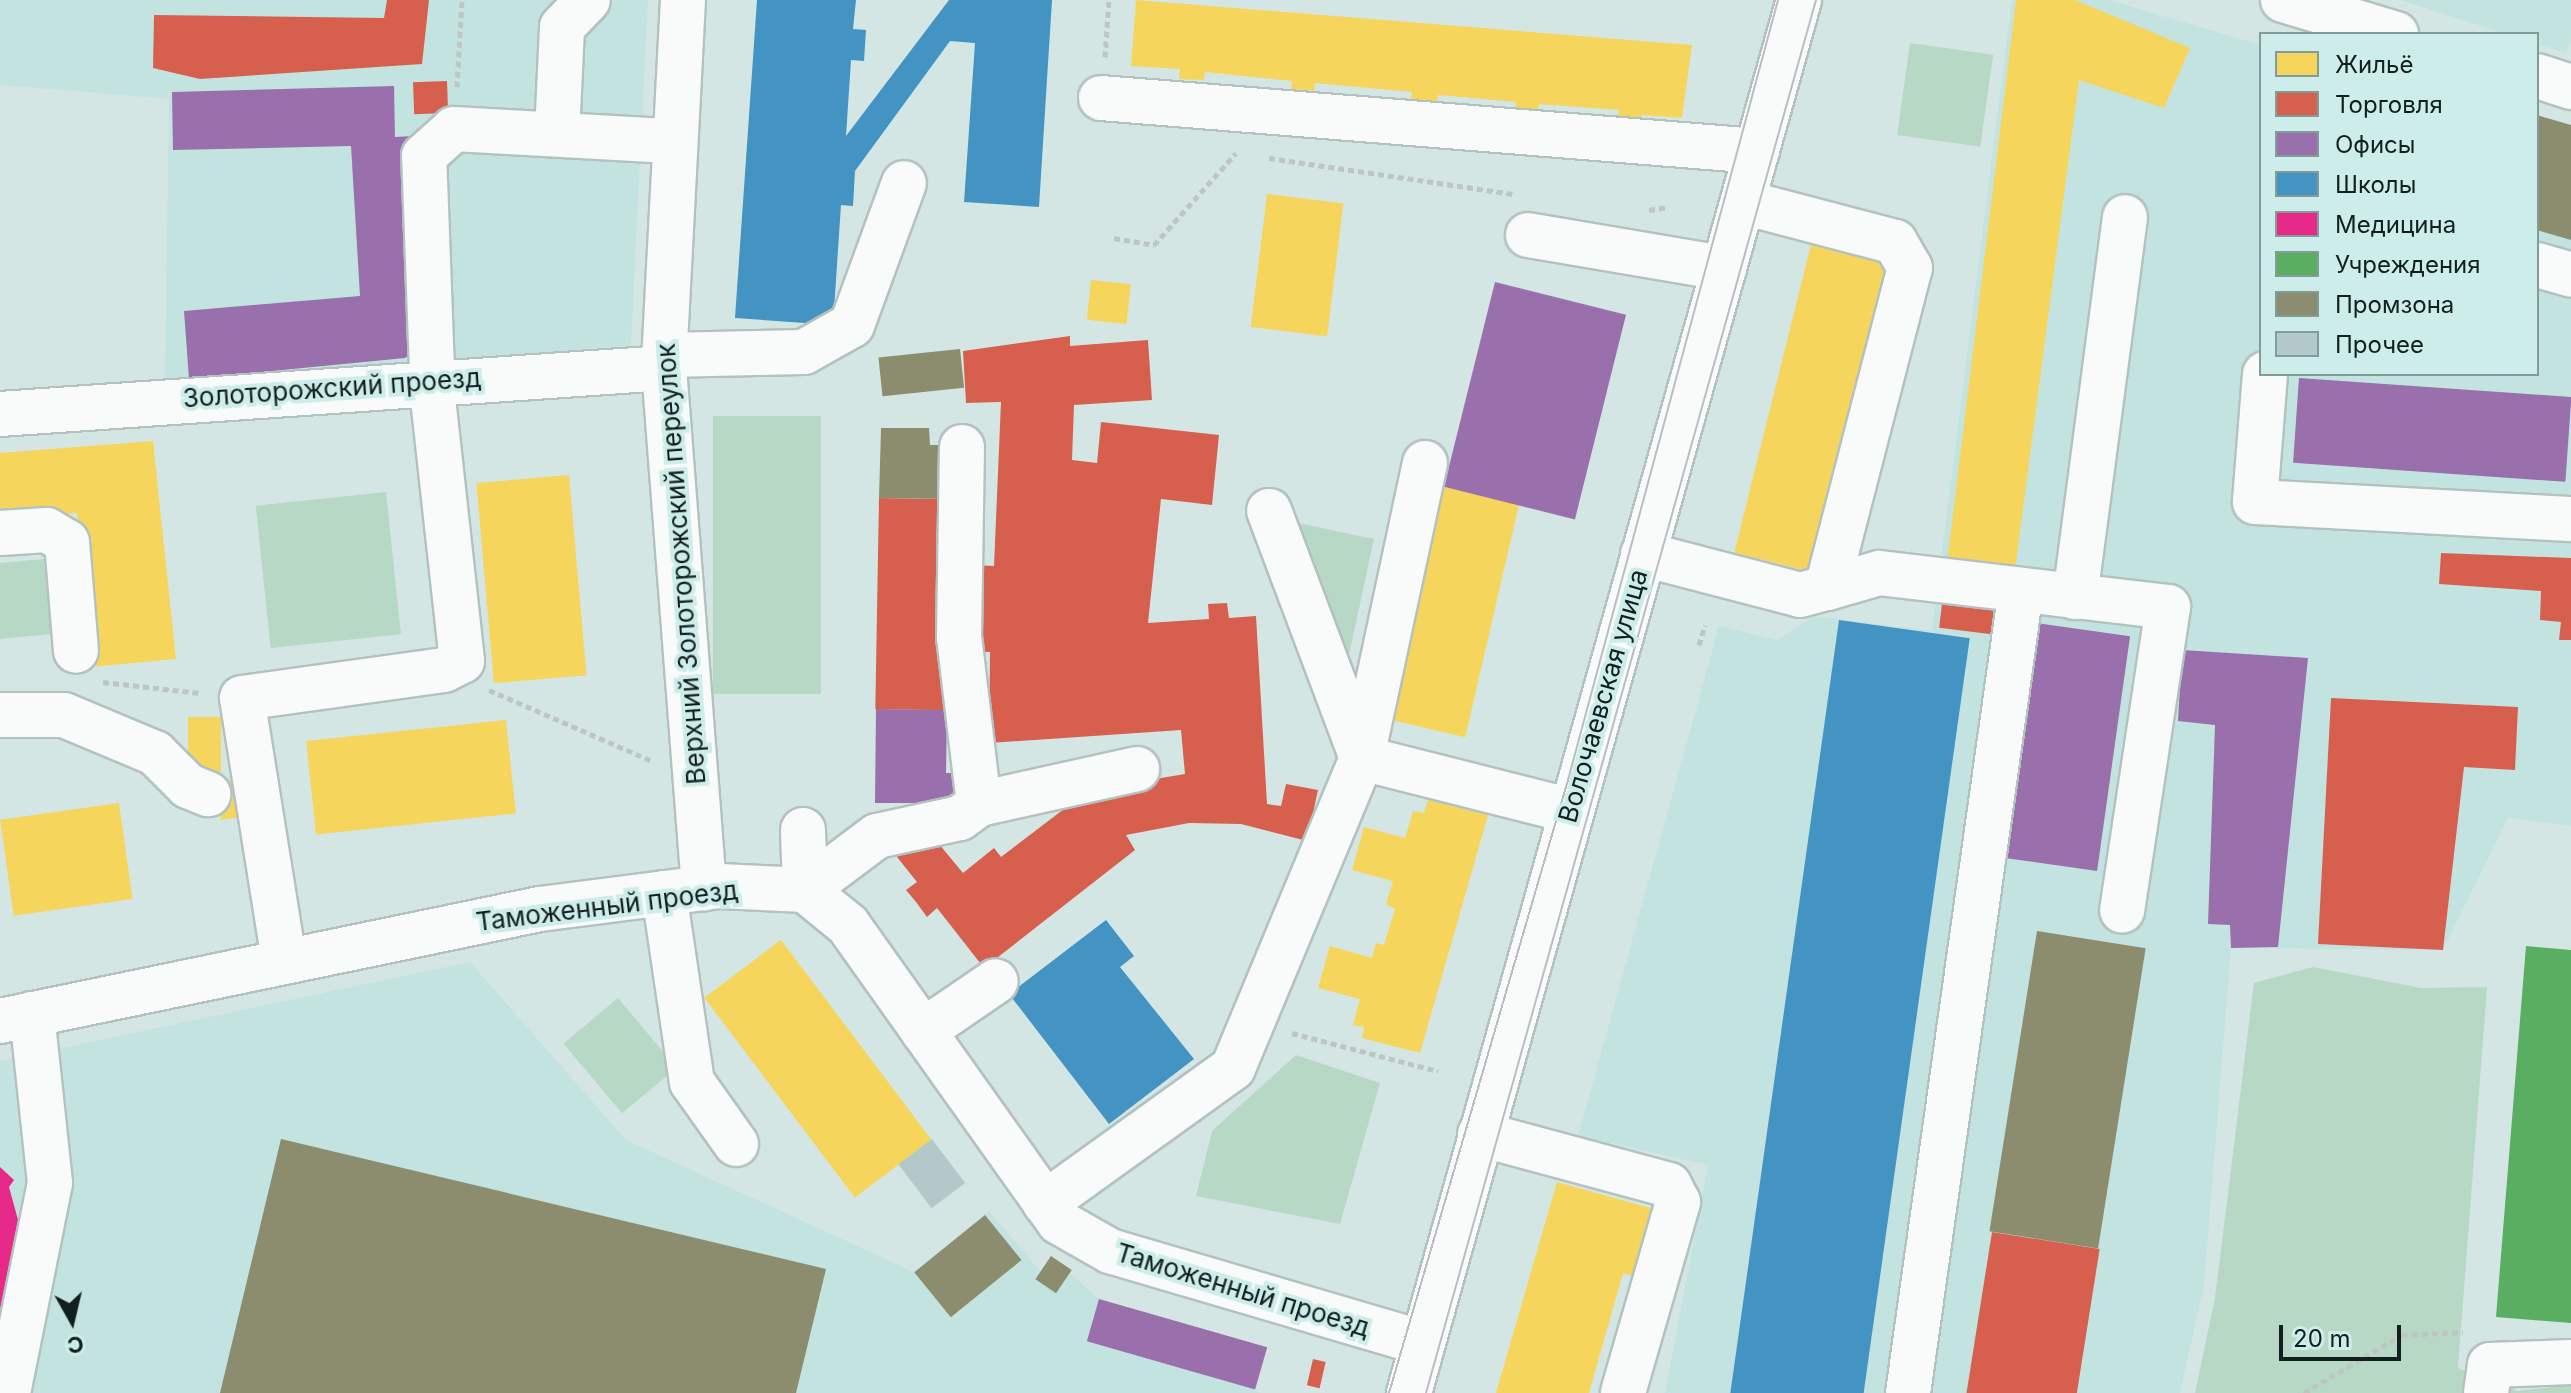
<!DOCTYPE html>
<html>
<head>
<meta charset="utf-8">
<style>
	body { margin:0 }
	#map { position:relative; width:2571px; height:1393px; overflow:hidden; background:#d4e6e4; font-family:Inter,sans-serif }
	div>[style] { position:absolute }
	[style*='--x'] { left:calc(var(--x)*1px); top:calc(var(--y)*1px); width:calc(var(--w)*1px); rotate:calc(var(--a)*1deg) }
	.built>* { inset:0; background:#c3e3e0 }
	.green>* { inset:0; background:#b6d8c4; transform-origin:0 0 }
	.homes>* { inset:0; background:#f6d55c; transform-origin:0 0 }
	.shops>* { inset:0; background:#d6604d; transform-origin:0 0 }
	.offices>* { inset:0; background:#9970ab; transform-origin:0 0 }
	.schools>* { inset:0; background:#4393c3; transform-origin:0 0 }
	.health>* { inset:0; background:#e7298a }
	.public>* { inset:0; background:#5aae61 }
	.industry>* { inset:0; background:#8c8c6e; transform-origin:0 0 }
	.building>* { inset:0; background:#b2c8c9; transform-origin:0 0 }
	.path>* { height:5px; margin-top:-2.5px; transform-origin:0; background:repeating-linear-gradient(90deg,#bec6c4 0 6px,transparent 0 10px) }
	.roads { filter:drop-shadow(2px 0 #b3c2c0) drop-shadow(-2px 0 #b3c2c0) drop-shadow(0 2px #b3c2c0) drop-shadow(0 -2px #b3c2c0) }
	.minor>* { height:44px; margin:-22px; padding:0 22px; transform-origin:22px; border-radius:22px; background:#f9fbfb }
	.tram>* { height:2px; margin:-1px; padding:0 1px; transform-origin:1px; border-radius:1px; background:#babebe }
	span { translate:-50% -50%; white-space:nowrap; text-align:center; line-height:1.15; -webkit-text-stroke:8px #cdedea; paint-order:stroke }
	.street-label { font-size:26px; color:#131f1f }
	.legend { position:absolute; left:2259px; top:32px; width:280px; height:344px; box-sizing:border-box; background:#cdedea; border:2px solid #839b99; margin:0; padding:10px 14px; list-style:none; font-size:24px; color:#131f1f }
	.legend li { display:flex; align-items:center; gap:16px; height:40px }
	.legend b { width:40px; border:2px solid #839b99 }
	.north { position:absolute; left:32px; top:1281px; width:80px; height:80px; -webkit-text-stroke:6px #cdedea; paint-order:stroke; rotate:172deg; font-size:22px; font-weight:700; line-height:32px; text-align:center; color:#131f1f }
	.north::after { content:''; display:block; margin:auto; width:28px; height:36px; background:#131f1f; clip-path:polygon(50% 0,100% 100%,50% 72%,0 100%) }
	.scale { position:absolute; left:2279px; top:1325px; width:122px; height:36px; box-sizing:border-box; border:4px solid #131f1f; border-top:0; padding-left:10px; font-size:24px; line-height:28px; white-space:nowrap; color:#131f1f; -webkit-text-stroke:6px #cdedea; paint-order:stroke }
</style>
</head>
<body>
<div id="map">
	<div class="built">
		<div style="clip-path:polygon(0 0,648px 0,631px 345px,165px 385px,169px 99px,0 85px)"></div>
		<div style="clip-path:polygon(2012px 0,2109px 0,2261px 45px,2261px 374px,2537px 374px,2537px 125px,2571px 135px,2571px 826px,2508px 818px,2443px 950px,2231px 948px,2204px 1286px,2180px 1393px,1665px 1393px,1708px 1165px,1578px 1136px,1719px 626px,1776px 640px,1814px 616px,1932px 631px)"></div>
		<div style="clip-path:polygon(2400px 0,2571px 0,2571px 38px,2566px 53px,2537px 44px,2537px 34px,2506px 34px)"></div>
		<div style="clip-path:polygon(470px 962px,626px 1140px,914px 1272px,989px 1211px,1041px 1272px,1051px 1256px,1099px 1299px,1267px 1348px,1254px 1390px,1260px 1393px,0 1393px,0 1061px)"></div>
	</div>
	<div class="green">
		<div style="left:1910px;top:43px;width:84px;height:93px;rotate:8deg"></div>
		<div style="left:821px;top:416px;width:278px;height:108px;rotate:90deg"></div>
		<div style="left:386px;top:492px;width:143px;height:131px;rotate:84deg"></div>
		<div style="clip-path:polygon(1298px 523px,1374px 539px,1347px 664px)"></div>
		<div style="clip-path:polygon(44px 559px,51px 634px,0 639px,0 563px)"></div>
		<div style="clip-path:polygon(2313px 967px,2421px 988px,2487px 987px,2458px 1368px,2517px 1391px,2571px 1385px,2571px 1393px,2195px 1393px,2215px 1298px,2254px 983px)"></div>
		<div style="left:618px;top:998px;width:91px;height:71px;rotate:50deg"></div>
		<div style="clip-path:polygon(1296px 1055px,1380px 1083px,1340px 1224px,1196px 1196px,1212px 1131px)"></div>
	</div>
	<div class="homes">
		<div style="clip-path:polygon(1136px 0,1692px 45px,1682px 118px,1641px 115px,1640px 123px,1618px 121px,1619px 110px,1539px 104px,1538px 113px,1515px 110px,1516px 102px,1438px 95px,1437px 102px,1411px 99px,1412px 92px,1315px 83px,1314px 91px,1291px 89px,1292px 81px,1205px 72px,1204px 80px,1179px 79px,1180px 69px,1131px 66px)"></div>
		<div style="clip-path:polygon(2016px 0,2075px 0,2190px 48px,2164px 108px,2079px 80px,2014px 578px,1946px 571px)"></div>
		<div style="left:1267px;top:194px;width:77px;height:134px;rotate:7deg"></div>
		<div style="left:1811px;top:245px;width:81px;height:317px;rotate:14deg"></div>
		<div style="left:1091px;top:280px;width:40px;height:40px;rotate:6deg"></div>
		<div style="clip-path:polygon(153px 441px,176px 659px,90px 667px,77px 513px,0 518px,0 453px)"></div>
		<div style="left:569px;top:475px;width:201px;height:93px;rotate:85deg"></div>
		<div style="left:1444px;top:487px;width:77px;height:239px;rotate:13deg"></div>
		<div style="left:221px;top:717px;width:55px;height:33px;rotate:90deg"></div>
		<div style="left:506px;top:720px;width:94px;height:201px;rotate:84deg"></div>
		<div style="left:249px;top:778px;width:38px;height:33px;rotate:83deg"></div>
		<div style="clip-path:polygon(1428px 800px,1488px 815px,1420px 1053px,1362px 1038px,1364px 1027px,1353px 1025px,1360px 999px,1318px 988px,1330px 946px,1372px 958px,1376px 943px,1384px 945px,1395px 909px,1386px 904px,1393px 881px,1352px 870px,1364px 827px,1405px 838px,1413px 811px,1424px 813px)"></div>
		<div style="left:119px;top:803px;width:97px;height:120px;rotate:82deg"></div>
		<div style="left:781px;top:940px;width:250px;height:96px;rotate:53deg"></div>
		<div style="clip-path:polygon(1557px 1182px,1661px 1211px,1642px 1279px,1623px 1273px,1589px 1393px,1496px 1393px)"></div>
	</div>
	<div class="shops">
		<div style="clip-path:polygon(387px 0,429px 0,422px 64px,200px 79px,153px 68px,154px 15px,384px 18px)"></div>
		<div style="left:447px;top:81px;width:32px;height:34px;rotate:88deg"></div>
		<div style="clip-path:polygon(1070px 336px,1070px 346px,1148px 340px,1152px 400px,1074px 405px,1072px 460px,1097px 463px,1101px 422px,1219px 435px,1212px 505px,1161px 499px,1148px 623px,1209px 619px,1208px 604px,1227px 603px,1229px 618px,1256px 616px,1267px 804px,1281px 806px,1286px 784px,1318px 790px,1307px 841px,1241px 824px,1189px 823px,1126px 835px,1135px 850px,984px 968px,937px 908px,927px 917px,916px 902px,906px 890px,917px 882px,897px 857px,929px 832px,963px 873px,994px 848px,1001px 857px,1089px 790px,1185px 774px,1181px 730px,989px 743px,990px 652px,969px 651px,972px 565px,994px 566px,1001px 402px,966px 403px,963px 351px)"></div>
		<div style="left:879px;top:498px;width:70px;height:211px;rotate:1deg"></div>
		<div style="clip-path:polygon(2441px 553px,2571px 558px,2571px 640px,2559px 640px,2561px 622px,2540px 620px,2541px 591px,2439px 584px)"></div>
		<div style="left:1943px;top:596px;width:57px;height:32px;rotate:7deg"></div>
		<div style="clip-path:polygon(2331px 698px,2518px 707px,2515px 770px,2464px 767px,2443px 950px,2318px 944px)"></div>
		<div style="left:1992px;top:1232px;width:109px;height:163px;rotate:9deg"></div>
		<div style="left:1313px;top:1359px;width:13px;height:27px;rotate:13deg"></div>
	</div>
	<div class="offices">
		<div style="clip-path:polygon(394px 86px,395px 137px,413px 136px,424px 346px,405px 358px,189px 379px,184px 311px,360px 296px,351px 146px,173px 150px,172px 92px)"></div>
		<div style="left:1495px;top:282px;width:135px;height:211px;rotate:14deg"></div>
		<div style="left:2299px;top:378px;width:273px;height:85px;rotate:4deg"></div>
		<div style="left:2036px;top:623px;width:95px;height:237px;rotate:8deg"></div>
		<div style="clip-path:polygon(2182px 650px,2308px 658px,2278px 947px,2231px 948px,2230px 925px,2208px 924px,2215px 725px,2178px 721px)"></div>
		<div style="clip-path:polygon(876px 709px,947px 710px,946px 773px,960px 773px,960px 803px,875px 803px)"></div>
		<div style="left:1099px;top:1299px;width:175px;height:44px;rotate:16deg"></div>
	</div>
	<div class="schools">
		<div style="clip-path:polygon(757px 0,856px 0,853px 29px,866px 30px,864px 61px,851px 60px,846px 136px,949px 0,1052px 0,1039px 207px,964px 202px,975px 43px,950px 41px,855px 171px,853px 206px,841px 205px,833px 325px,735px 318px)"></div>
		<div style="left:1839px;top:620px;width:132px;height:781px;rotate:8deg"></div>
		<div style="clip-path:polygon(1106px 920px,1134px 956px,1120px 967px,1194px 1059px,1109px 1124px,1009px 994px)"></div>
	</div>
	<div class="health">
		<div style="clip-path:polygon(0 1167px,14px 1180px,9px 1187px,23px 1238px,0 1330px)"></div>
	</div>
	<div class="public">
		<div style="clip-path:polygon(2526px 946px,2571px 950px,2571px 1323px,2496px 1317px)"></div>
	</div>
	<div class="industry">
		<div style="clip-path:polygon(2537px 115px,2571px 125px,2571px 240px,2537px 230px)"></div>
		<div style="left:960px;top:349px;width:39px;height:82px;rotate:84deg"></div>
		<div style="clip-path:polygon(881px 428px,929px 428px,930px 445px,950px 445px,949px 499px,879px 498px)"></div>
		<div style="left:2037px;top:931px;width:110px;height:304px;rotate:9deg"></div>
		<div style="clip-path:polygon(281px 1139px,826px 1269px,796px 1393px,220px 1393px)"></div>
		<div style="left:985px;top:1215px;width:58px;height:91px;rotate:51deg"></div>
		<div style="left:1051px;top:1256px;width:25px;height:28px;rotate:34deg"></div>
	</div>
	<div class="building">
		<div style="left:932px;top:1139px;width:55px;height:42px;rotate:53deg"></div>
	</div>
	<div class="path">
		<div style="--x:1105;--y:57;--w:57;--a:-86"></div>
		<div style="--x:457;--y:87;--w:87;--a:-86.7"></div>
		<div style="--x:1269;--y:158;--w:247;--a:8.4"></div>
		<div style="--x:1649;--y:210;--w:19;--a:-9"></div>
		<div style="--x:1114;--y:238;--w:41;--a:9.9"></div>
		<div style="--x:1154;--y:245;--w:123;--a:-48.3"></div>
		<div style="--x:1699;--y:645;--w:21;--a:-73"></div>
		<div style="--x:103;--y:682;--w:98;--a:6.5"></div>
		<div style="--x:489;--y:690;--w:178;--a:23.5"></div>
		<div style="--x:1292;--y:1033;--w:151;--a:14.6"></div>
		<div style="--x:2304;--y:1393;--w:114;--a:-30.6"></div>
		<div style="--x:2402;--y:1335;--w:61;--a:-2.8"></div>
	</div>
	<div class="roads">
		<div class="minor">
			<div style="--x:683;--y:0;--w:368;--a:93"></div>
			<div style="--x:664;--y:368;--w:522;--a:85.6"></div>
			<div style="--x:2283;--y:0;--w:118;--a:16.7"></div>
			<div style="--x:2537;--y:76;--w:36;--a:18"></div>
			<div style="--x:1101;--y:98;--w:658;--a:4.62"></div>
			<div style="--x:557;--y:134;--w:107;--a:-87.3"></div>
			<div style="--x:562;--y:27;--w:37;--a:-46"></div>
			<div style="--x:1528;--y:235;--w:199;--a:9.6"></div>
			<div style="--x:2537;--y:265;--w:35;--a:16"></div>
			<div style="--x:664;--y:355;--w:140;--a:-1.2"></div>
			<div style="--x:804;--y:352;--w:55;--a:-29.4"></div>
			<div style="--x:852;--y:325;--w:151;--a:-69.9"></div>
			<div style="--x:2265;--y:374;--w:128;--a:94.5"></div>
			<div style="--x:2255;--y:502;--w:316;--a:3.1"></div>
			<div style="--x:0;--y:414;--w:666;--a:-3.96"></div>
			<div style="--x:1425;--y:463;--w:302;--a:102.1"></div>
			<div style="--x:1362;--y:758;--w:216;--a:14.2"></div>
			<div style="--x:0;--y:533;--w:47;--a:-3.7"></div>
			<div style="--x:47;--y:530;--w:23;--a:31"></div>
			<div style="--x:67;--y:542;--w:109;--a:85.3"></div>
			<div style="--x:1643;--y:554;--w:162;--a:14.6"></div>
			<div style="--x:1800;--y:595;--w:28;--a:-15"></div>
			<div style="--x:1827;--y:588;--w:331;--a:-75.5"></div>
			<div style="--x:1910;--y:268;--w:30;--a:-120"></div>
			<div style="--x:1895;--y:242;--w:157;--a:-165.3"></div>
			<div style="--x:1827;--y:588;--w:54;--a:-16.1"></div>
			<div style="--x:1879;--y:573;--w:291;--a:6.7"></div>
			<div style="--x:2168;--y:607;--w:307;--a:98.6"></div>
			<div style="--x:2075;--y:597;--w:383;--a:-82.5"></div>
			<div style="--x:0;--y:715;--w:64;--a:0"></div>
			<div style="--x:64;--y:715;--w:99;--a:22.7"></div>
			<div style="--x:155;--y:753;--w:47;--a:45"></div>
			<div style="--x:188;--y:786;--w:22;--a:22"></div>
			<div style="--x:979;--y:804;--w:162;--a:-12.5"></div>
			<div style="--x:803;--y:830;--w:60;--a:88.1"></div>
			<div style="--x:805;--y:890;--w:90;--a:-36.9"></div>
			<div style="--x:877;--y:836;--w:85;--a:-12.2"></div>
			<div style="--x:960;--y:818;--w:24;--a:-36"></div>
			<div style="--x:979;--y:804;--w:168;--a:-96.8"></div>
			<div style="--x:959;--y:637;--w:190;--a:-89.1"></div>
			<div style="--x:664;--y:893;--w:191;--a:81.6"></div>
			<div style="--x:692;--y:1082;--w:76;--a:54.6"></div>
			<div style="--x:284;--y:960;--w:265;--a:-99.1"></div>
			<div style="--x:242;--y:698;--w:204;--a:-7.9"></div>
			<div style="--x:444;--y:670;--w:20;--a:-27"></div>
			<div style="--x:462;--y:661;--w:265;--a:-96.3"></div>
			<div style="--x:433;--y:398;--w:242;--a:-92.1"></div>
			<div style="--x:424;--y:156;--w:40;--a:-42"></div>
			<div style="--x:454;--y:129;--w:217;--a:3.2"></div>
			<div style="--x:0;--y:1021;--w:551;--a:-11.72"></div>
			<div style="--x:540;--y:909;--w:181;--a:-7.3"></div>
			<div style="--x:720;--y:886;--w:85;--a:2.7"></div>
			<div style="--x:805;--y:890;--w:55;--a:39.1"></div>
			<div style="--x:848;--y:925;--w:364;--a:54.6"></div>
			<div style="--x:1059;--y:1222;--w:59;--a:29.6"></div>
			<div style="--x:1110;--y:1251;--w:325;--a:16.4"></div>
			<div style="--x:923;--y:1031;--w:88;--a:-34.4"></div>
			<div style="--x:1480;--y:1134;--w:196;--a:15.1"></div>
			<div style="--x:1669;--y:1185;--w:19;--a:62"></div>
			<div style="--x:1678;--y:1202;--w:199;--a:106.1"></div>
			<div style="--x:1045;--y:1203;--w:231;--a:-35.7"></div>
			<div style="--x:1233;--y:1068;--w:336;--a:-67.4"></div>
			<div style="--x:1362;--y:758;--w:264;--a:-110.6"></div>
			<div style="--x:8;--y:1393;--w:214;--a:-78.7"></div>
			<div style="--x:50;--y:1183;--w:170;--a:-96.1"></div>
			<div style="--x:1409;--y:1393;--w:1447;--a:-74.36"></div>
			<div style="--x:1908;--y:1393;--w:811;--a:-81.99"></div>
			<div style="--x:2486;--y:1393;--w:28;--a:-82"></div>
			<div style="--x:2490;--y:1365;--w:81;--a:-2.1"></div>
		</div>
	</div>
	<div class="tram">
		<div style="--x:1389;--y:1393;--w:639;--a:-73.72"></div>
		<div style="--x:1568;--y:780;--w:808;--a:-74.93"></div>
		<div style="--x:1426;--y:1393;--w:1447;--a:-74.36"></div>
	</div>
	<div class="street-label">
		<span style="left:332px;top:388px;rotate:-4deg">Золоторожский проезд</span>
		<span style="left:681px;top:564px;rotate:-94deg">Верхний Золоторожский переулок</span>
		<span style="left:1603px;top:696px;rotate:-74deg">Волочаевская улица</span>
		<span style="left:607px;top:906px;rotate:-7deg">Таможенный проезд</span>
		<span style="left:1243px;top:1290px;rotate:17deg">Таможенный проезд</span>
	</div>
	<ul class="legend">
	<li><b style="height:22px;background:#f6d55c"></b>Жильё</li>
	<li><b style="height:22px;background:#d6604d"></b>Торговля</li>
	<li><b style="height:22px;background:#9970ab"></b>Офисы</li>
	<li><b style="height:22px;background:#4393c3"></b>Школы</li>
	<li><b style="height:22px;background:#e7298a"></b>Медицина</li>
	<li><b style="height:22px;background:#5aae61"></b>Учреждения</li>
	<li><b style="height:22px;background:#8c8c6e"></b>Промзона</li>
	<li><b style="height:22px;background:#b2c8c9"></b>Прочее</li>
	</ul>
	<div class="north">С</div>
	<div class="scale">20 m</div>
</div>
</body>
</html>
